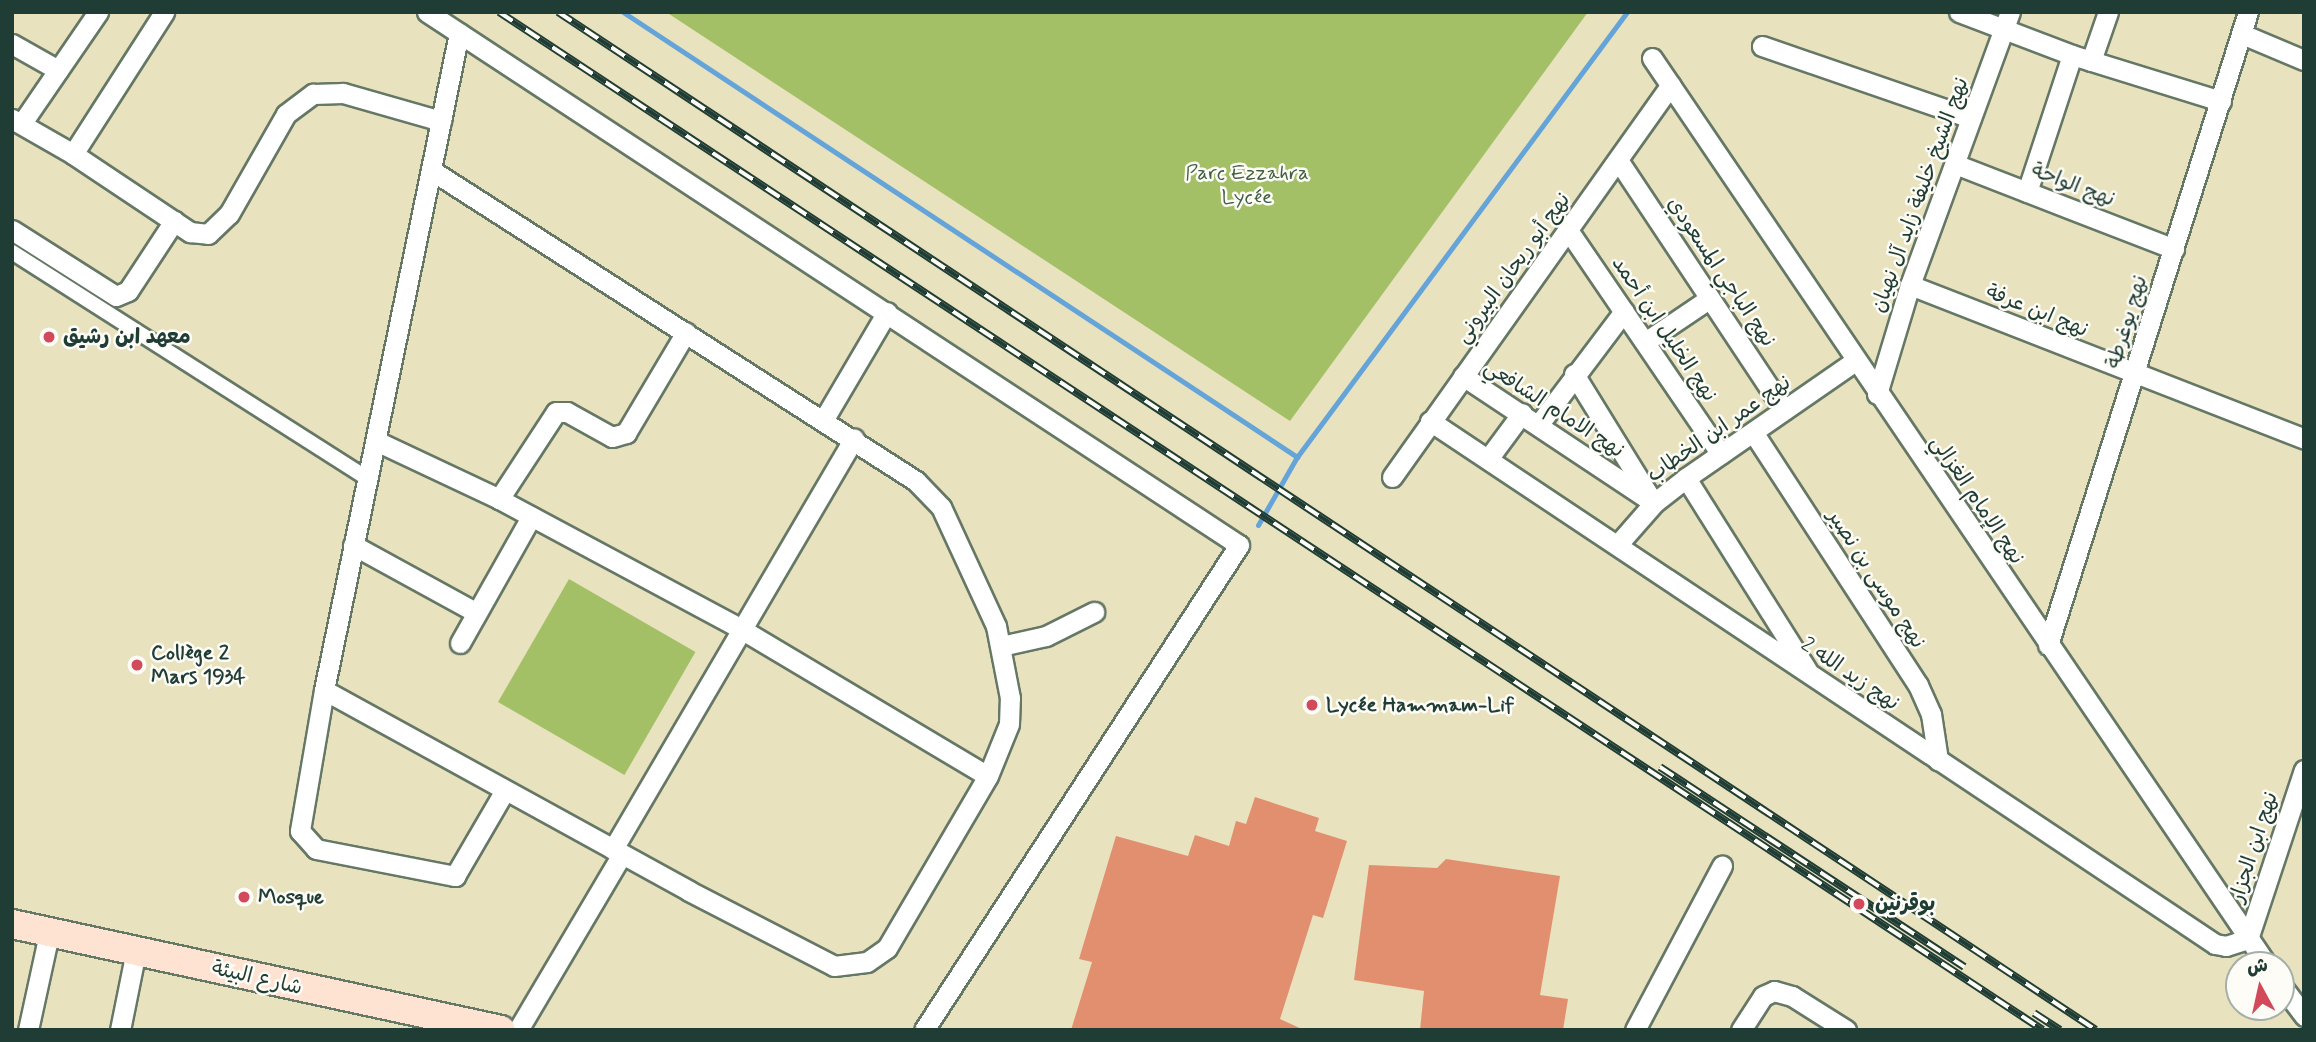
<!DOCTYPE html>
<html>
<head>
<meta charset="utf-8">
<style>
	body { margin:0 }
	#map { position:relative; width:2316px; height:1042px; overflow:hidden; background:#e8e2bf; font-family:Mynerve,"Playpen Sans Arabic",sans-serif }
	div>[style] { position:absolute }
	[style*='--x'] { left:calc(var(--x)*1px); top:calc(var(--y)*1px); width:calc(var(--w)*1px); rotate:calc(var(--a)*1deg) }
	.green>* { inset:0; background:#a4c067; transform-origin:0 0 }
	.stream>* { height:5px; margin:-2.5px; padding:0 2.5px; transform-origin:2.5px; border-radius:2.5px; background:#65a4d8 }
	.building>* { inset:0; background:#e28f70 }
	.roads { filter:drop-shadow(2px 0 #657765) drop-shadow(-2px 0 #657765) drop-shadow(0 2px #657765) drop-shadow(0 -2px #657765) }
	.pedestrian>* { height:14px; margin:-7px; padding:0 7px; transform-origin:7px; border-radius:7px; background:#fff }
	.minor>* { height:19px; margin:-9.5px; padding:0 9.5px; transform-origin:9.5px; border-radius:9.5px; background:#fff }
	.secondary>* { height:28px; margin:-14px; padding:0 14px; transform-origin:14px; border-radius:14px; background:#fee3d2 }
	.rail>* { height:8px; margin-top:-4px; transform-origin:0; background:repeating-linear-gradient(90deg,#fdfcf7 0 16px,#1f3d34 0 32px); box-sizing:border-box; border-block:2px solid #1f3d34 }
	.dots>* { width:19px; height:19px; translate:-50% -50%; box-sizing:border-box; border:4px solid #fdfcf7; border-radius:50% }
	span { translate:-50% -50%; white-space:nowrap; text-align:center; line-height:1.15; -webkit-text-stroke:5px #fdfcf7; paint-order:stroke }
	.park-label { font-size:21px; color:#405e41 }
	.street-label { font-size:21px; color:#1f3d34 }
	.poi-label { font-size:21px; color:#1f3d34; font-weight:700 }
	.left { translate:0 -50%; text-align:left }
	.frame { position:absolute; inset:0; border:14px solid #1f3d34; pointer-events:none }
	.north { position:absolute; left:2225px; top:951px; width:70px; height:70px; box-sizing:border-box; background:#fdfcf7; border:2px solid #a4b0a9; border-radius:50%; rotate:352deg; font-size:19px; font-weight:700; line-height:28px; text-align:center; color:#1f3d34 }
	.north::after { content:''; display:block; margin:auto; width:24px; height:32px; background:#d1495b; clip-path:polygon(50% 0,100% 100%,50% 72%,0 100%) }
</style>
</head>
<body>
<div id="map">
	<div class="green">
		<div style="clip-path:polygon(666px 12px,1588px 12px,1290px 421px)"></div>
		<div style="left:569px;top:579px;width:146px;height:142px;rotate:30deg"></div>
	</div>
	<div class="stream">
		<div style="--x:623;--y:12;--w:808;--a:33.43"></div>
		<div style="--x:1258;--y:525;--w:78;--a:-60.2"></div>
		<div style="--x:1297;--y:457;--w:554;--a:-53.44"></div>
	</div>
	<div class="building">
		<div style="clip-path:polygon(1255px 797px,1319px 818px,1315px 831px,1347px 841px,1323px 918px,1313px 915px,1280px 1019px,1304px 1030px,1071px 1030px,1092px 962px,1079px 959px,1116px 836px,1188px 856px,1195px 835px,1229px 846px,1236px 821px,1246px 824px)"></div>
		<div style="clip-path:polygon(1446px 859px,1560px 876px,1540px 995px,1568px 999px,1563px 1030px,1420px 1030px,1424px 991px,1354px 980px,1369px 865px,1437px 868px)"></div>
	</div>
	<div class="roads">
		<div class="pedestrian">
			<div style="--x:12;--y:252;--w:422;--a:32.5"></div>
		</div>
		<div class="minor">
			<div style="--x:427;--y:12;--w:971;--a:33.28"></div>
			<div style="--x:1239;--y:545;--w:578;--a:123"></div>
			<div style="--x:1959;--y:12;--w:121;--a:20.8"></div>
			<div style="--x:2072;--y:55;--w:156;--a:17.2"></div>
			<div style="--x:459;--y:33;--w:671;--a:101.61"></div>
			<div style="--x:324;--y:690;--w:143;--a:99.7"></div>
			<div style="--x:300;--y:831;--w:24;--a:48"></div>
			<div style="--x:316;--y:849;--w:142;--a:11"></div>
			<div style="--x:455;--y:876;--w:99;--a:-59.8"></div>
			<div style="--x:2242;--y:34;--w:67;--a:22.8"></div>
			<div style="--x:12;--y:44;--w:53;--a:29.5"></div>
			<div style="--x:1762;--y:46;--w:221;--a:19"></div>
			<div style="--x:1652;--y:58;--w:1096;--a:55.86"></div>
			<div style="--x:2091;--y:61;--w:52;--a:-70.9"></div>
			<div style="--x:12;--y:119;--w:70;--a:29.8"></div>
			<div style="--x:73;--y:154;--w:169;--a:-57.3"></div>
			<div style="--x:22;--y:123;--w:135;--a:-55.6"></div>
			<div style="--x:73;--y:154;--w:141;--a:33.7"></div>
			<div style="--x:190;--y:232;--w:18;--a:6"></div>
			<div style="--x:208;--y:234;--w:29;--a:-44"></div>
			<div style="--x:229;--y:214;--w:115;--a:-60.3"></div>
			<div style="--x:286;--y:114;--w:34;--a:-37"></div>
			<div style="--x:313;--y:94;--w:30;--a:-2"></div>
			<div style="--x:343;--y:93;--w:102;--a:15.9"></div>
			<div style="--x:1618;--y:160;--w:300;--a:56.4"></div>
			<div style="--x:1955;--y:164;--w:235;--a:21.2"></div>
			<div style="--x:2027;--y:192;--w:144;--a:-71.8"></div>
			<div style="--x:12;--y:230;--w:123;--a:32.4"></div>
			<div style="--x:116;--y:296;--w:13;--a:-23"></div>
			<div style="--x:128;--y:291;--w:84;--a:-56.7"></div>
			<div style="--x:1568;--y:230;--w:271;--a:55.7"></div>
			<div style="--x:1910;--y:285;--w:423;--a:21.3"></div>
			<div style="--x:1645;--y:342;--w:78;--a:-34.1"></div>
			<div style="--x:1574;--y:374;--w:145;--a:58.3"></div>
			<div style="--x:1463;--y:376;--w:229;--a:33.6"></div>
			<div style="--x:1877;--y:394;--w:114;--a:-73.2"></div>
			<div style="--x:1910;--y:285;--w:291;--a:-69.9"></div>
			<div style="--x:824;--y:419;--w:124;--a:-59.5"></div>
			<div style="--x:1430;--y:421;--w:943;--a:33.67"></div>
			<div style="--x:2215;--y:944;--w:11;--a:10"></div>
			<div style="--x:2226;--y:946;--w:23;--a:-18"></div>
			<div style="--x:2248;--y:939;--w:178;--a:-71.7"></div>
			<div style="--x:1539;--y:424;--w:141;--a:-53"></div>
			<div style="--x:1753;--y:432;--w:302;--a:56.9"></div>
			<div style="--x:1918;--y:685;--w:32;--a:66"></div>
			<div style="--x:1931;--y:714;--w:47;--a:81.3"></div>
			<div style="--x:376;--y:441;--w:136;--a:25.2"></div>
			<div style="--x:499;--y:499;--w:275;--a:28.2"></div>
			<div style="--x:741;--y:629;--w:287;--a:30.8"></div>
			<div style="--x:1488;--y:459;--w:57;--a:-53.5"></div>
			<div style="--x:1392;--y:477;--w:481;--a:-54.6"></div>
			<div style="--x:1686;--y:478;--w:227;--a:57.8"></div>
			<div style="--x:499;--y:499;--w:104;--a:-56.8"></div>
			<div style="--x:556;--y:412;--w:11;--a:0"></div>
			<div style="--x:567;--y:412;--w:51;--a:29.1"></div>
			<div style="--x:612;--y:437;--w:15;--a:-16"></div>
			<div style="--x:626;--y:433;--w:117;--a:-59.3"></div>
			<div style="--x:1619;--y:543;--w:53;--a:-48.8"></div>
			<div style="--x:1654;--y:503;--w:41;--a:-38"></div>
			<div style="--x:1686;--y:478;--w:206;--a:-34.7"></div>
			<div style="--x:353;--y:545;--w:141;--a:28.7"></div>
			<div style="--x:460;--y:643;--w:145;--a:-60.6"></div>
			<div style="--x:2048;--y:645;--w:664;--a:-72.47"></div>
			<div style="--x:1001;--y:646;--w:46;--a:-12.5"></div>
			<div style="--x:1046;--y:636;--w:54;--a:-26.6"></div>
			<div style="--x:324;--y:690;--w:417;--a:28.8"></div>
			<div style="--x:689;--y:891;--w:163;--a:27.3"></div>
			<div style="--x:834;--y:966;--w:33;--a:-7"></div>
			<div style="--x:867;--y:962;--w:24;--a:-35"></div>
			<div style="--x:887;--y:948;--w:199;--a:-59.6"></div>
			<div style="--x:988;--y:776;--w:56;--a:-68"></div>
			<div style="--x:1009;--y:724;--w:26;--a:-88"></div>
			<div style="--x:1010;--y:698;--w:73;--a:-101"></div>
			<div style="--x:996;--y:626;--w:131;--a:-114.8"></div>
			<div style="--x:941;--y:507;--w:36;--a:-134"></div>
			<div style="--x:916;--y:481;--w:576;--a:-147.33"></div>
			<div style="--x:613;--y:849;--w:476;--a:-59.6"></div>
			<div style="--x:2281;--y:985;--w:39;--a:53"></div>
			<div style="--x:28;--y:1030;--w:103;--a:-77.7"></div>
			<div style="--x:120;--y:1030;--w:81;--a:-78.6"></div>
			<div style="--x:518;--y:1030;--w:204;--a:-59.4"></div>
			<div style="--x:1635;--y:1030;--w:186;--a:-62.1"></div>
			<div style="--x:1741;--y:1030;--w:40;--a:-57.1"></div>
			<div style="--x:1763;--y:996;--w:12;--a:-24"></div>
			<div style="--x:1774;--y:991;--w:19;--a:16"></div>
			<div style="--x:1792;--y:996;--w:64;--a:32.2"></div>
		</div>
		<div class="secondary">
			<div style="--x:12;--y:924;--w:500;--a:12.23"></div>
		</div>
	</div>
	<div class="rail">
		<div style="--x:499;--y:12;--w:1849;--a:33.4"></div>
		<div style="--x:558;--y:12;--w:1844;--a:33.5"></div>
		<div style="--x:1660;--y:767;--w:364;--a:33.3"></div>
		<div style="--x:2034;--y:1013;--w:31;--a:33"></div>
	</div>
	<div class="dots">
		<div style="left:49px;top:337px;background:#d1495b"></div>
		<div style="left:137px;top:665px;background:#d1495b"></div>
		<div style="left:1312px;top:705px;background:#d1495b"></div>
		<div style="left:244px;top:897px;background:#d1495b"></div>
		<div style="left:1859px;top:904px;background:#d1495b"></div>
	</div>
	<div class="park-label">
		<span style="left:1247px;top:185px">Parc Ezzahra<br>Lycée</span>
	</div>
	<div class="street-label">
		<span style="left:2073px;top:185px;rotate:21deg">نهج الواحة</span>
		<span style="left:1920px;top:195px;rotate:-70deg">نهج الشيخ خليفة زايد آل نهيان</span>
		<span style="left:1513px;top:268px;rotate:-54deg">نهج أبو ريحان البيروني</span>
		<span style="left:1721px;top:272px;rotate:56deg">نهج الباجي المسعودي</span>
		<span style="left:2037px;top:311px;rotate:22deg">نهج ابن عرفة</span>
		<span style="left:2127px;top:322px;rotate:-73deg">نهج يوغرطة</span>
		<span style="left:1664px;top:329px;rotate:56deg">نهج الخليل ابن أحمد</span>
		<span style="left:1554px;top:409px;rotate:33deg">نهج الامام الشافعي</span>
		<span style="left:1719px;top:429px;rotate:-35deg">نهج عمر ابن الخطاب</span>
		<span style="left:1977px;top:500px;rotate:56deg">نهج الإمام الغزالي</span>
		<span style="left:1876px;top:579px;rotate:57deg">نهج موسى بن نصير</span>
		<span style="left:1850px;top:674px;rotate:34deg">نهج زيد الله 2</span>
		<span style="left:2254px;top:847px;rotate:-72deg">نهج ابن الجزار</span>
		<span style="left:257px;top:978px;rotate:13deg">شارع البيئة</span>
	</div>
	<div class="poi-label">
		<span class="left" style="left:63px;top:337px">معهد ابن رشيق</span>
		<span class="left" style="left:151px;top:665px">Collège 2<br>Mars 1934</span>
		<span class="left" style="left:1326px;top:705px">Lycée Hammam-Lif</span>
		<span class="left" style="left:258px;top:897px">Mosque</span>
		<span class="left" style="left:1875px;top:904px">بوقرنين</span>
	</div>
	<div class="frame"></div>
	<div class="north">ش</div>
</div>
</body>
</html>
